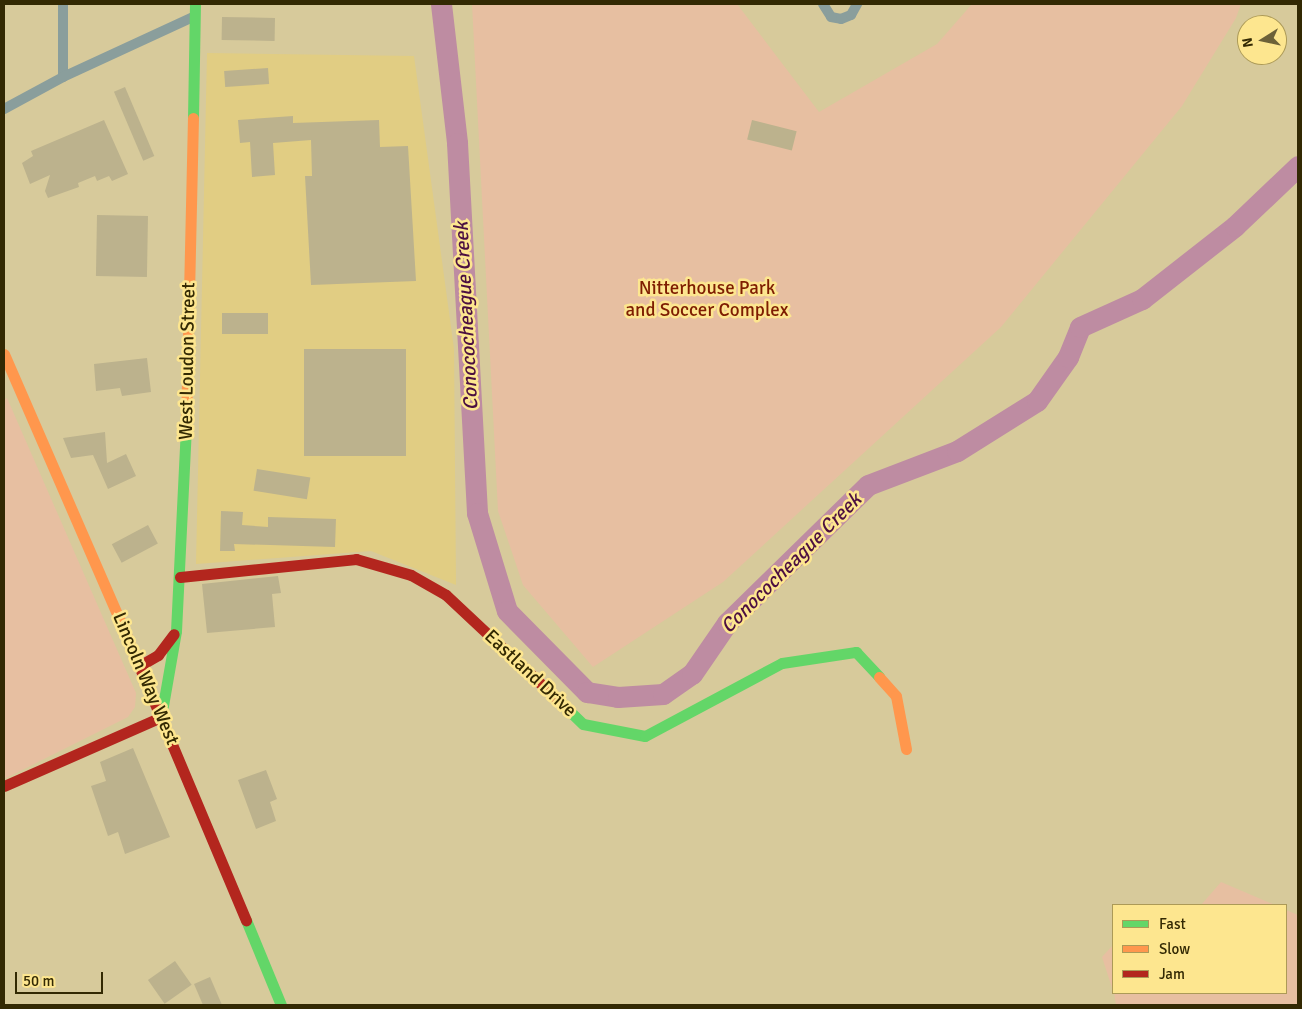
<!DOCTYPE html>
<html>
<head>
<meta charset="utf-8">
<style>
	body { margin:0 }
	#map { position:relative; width:1302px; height:1009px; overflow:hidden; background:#d7ca9b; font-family:Signika,sans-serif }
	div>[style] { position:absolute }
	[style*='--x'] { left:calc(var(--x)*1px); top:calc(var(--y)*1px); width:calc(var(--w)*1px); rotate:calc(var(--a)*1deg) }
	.built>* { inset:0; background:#e1cd83 }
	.green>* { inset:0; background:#e7bfa1 }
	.river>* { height:21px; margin:-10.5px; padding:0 10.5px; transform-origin:10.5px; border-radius:10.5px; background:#be8ca2 }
	.building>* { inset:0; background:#bcb28d; transform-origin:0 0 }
	.street>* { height:10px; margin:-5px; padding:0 5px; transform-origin:5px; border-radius:5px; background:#8a9e9c }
	.fast>* { height:11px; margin:-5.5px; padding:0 5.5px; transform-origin:5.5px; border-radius:5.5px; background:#63d668 }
	.slow>* { height:11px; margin:-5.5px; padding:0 5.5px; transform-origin:5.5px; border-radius:5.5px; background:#ff974d }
	.jam>* { height:11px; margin:-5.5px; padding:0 5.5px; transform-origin:5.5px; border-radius:5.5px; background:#b3261e }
	span { translate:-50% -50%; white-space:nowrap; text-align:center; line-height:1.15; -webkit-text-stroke:5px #fde68f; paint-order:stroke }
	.park-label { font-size:19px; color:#7e1d01 }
	.street-label { font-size:19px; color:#332903 }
	.water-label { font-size:20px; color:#4b0f41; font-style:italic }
	.frame { position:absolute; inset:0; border:5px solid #332903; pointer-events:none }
	.legend { position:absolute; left:1112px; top:904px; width:175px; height:90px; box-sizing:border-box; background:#fde68f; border:1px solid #ac9a57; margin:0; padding:6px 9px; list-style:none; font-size:15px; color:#332903 }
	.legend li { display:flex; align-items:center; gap:10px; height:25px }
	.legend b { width:25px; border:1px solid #ac9a57 }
	.north { position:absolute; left:1237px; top:15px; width:50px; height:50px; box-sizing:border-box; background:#fde68f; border:1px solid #ac9a57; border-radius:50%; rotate:260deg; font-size:14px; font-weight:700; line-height:20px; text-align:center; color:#332903 }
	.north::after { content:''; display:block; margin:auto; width:18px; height:22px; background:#6c6138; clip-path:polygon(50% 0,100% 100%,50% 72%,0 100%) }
	.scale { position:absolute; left:15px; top:972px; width:88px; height:22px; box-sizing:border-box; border:2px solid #332903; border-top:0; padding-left:6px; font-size:15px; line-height:18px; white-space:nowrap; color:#332903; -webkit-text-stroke:4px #fde68f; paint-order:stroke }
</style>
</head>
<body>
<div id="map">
	<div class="built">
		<div style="clip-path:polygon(207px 53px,414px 56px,454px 349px,456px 585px,371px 551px,196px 564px)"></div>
	</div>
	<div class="green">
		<div style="clip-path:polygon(472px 4px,737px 4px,819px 112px,937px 44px,972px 4px,1241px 4px,1236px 18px,1182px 106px,1001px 327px,723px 582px,593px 667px,523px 585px,498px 511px)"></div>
		<div style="clip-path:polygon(7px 398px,136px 693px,135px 707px,128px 717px,4px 779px,4px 400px)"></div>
		<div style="clip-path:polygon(1221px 882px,1275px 905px,1201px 905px)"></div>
		<div style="clip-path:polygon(1286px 910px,1298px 915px,1298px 1005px,1116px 1005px,1114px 993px,1286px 993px)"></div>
		<div style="clip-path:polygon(1113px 945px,1113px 991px,1102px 957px)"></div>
	</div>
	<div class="river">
		<div style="--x:441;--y:4;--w:140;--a:83.4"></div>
		<div style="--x:457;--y:143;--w:371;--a:86.9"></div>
		<div style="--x:477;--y:513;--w:102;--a:73"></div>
		<div style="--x:507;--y:611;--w:114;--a:45.4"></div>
		<div style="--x:587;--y:692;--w:31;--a:9"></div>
		<div style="--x:618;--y:697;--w:45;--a:-3.8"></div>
		<div style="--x:663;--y:694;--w:35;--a:-35"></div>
		<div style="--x:692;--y:674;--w:62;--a:-55.5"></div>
		<div style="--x:727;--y:623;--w:197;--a:-44.4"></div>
		<div style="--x:868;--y:485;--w:95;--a:-20.9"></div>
		<div style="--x:957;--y:451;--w:94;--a:-32"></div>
		<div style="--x:1037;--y:401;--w:54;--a:-54.8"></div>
		<div style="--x:1068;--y:357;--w:32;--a:-68"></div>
		<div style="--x:1080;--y:327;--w:68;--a:-24.3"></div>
		<div style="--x:1142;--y:299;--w:118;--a:-38.1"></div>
		<div style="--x:1235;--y:226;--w:87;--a:-43.6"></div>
	</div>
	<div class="building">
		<div style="left:222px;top:17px;width:53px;height:23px;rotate:1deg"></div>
		<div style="left:268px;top:68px;width:16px;height:44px;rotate:86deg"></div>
		<div style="left:125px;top:87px;width:75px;height:12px;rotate:67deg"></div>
		<div style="clip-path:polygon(293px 116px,293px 123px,379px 120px,380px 147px,408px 146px,416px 281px,311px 285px,305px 176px,312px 176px,311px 140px,273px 143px,275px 175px,252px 177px,250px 142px,240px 143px,238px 120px)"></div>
		<div style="clip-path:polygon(104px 120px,128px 174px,112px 181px,109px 176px,97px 181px,95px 176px,78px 183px,79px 187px,48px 198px,45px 191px,50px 175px,30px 184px,22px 163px,33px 156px,31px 151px)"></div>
		<div style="left:752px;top:120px;width:46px;height:20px;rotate:14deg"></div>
		<div style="left:97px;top:215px;width:51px;height:61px;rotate:1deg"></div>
		<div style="left:222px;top:313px;width:46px;height:21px"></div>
		<div style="left:304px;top:349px;width:102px;height:107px"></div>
		<div style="clip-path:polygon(147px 358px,151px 392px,122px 396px,120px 388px,96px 391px,94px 364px)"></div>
		<div style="clip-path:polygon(105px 432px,107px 463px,126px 454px,136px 476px,108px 489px,93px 455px,71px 458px,63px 438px)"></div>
		<div style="left:257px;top:469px;width:54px;height:22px;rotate:9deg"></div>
		<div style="clip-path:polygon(221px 511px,243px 512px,242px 525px,268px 527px,268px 517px,336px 519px,335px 547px,234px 544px,235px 551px,220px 551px)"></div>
		<div style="left:148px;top:525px;width:21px;height:41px;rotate:62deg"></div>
		<div style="clip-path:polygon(278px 576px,281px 593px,272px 594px,275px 627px,207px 633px,202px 584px)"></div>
		<div style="clip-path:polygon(133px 748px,170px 837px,125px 854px,118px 832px,108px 836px,91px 786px,106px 781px,100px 762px)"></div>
		<div style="clip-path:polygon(266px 770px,277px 799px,270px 802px,276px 821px,256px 829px,238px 780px)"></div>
		<div style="left:175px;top:961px;width:29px;height:33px;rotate:55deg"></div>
		<div style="clip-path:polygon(210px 977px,222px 1005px,203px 1005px,194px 984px)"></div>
	</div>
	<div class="street">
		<div style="--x:63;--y:4;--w:73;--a:90"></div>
		<div style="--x:823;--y:4;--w:15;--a:58"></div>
		<div style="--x:831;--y:17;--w:10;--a:11"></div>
		<div style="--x:841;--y:19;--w:11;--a:-22"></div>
		<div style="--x:851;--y:15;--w:13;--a:-61"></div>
		<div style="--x:4;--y:109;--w:67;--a:-28.5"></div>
		<div style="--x:63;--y:77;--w:145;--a:-24.8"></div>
	</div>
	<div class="fast">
		<div style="--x:193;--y:118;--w:114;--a:-89"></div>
		<div style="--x:556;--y:698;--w:37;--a:44"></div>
		<div style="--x:583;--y:724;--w:63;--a:11"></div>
		<div style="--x:645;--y:736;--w:155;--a:-28.1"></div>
		<div style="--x:782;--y:663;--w:75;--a:-8.5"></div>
		<div style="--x:856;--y:652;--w:34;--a:47"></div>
		<div style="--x:161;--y:717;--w:87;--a:-80.1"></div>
		<div style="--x:176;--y:631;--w:205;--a:-87.2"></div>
		<div style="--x:246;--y:920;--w:92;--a:67.6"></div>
	</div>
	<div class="slow">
		<div style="--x:4;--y:354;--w:314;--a:66.5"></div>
		<div style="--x:186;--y:426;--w:308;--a:-88.7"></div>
		<div style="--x:879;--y:677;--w:25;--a:48"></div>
		<div style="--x:896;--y:696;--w:54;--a:79.3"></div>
	</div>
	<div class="jam">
		<div style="--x:180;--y:577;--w:177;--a:-5.8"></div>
		<div style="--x:356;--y:559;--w:57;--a:16.2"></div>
		<div style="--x:411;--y:575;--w:40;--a:29.7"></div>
		<div style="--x:446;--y:595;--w:151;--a:43.1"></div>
		<div style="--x:129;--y:642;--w:302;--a:67.2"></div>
		<div style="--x:139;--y:666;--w:22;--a:-30"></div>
		<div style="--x:158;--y:655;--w:26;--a:-53"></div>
		<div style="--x:4;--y:786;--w:171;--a:-23.7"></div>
	</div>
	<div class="park-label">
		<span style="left:707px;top:300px">Nitterhouse Park<br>and Soccer Complex</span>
	</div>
	<div class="street-label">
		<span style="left:188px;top:361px;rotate:-89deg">West Loudon Street</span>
		<span style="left:530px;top:674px;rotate:43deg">Eastland Drive</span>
		<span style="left:145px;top:679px;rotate:67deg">Lincoln Way West</span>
	</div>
	<div class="water-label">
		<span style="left:466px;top:316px;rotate:-93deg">Conococheague Creek</span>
		<span style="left:791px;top:563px;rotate:-45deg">Conococheague Creek</span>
	</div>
	<div class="frame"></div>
	<ul class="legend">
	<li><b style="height:6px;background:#63d668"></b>Fast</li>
	<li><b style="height:6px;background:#ff974d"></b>Slow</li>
	<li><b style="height:6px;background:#b3261e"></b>Jam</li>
	</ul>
	<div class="north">N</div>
	<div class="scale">50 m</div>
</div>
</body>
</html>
